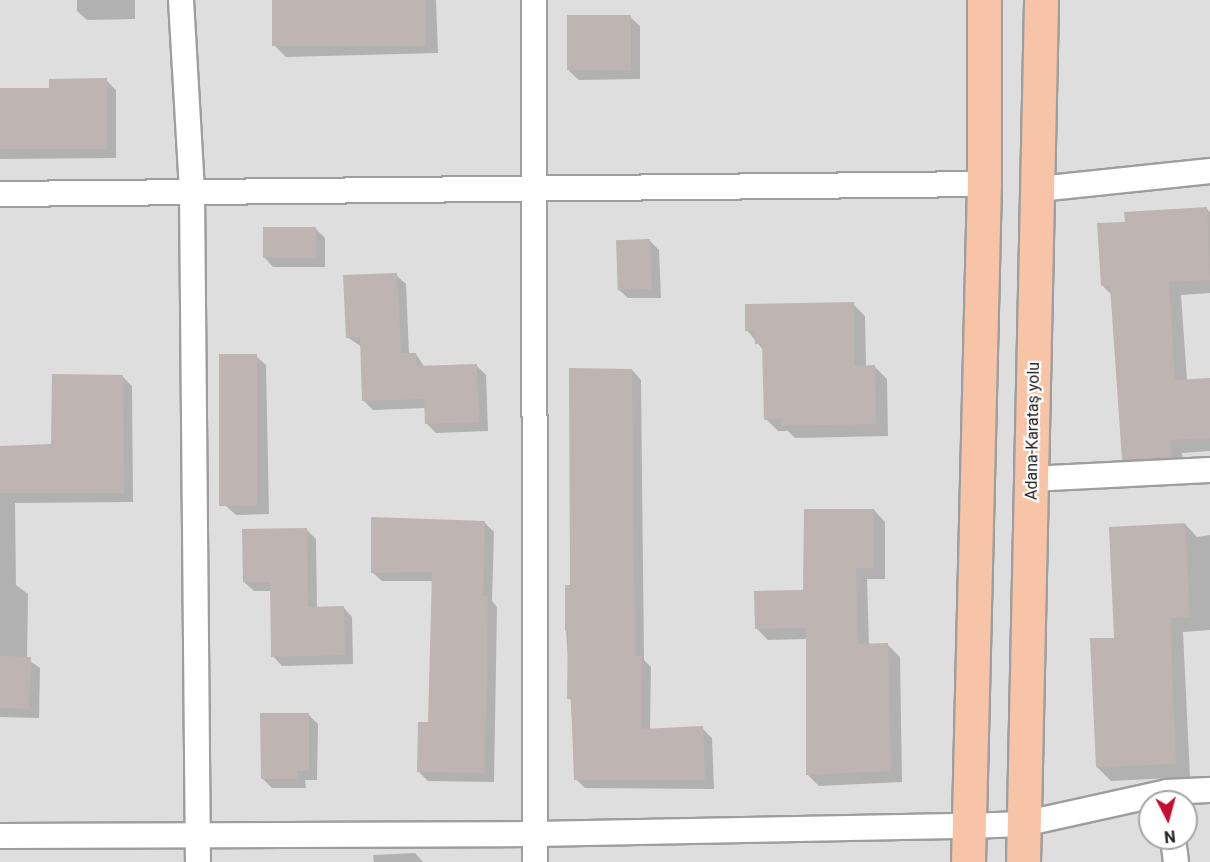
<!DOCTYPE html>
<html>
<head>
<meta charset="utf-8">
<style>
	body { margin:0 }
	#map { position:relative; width:1210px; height:862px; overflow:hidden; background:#f1ece8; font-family:Roboto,sans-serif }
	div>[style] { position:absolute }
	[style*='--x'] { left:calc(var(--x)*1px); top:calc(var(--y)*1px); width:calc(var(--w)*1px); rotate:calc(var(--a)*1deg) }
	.residential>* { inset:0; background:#dfdede }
	.shadow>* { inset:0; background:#0003 }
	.building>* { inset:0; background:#beb4b1; transform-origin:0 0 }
	.roads { filter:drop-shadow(2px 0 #9e9e9e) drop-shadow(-2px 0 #9e9e9e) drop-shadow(0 2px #9e9e9e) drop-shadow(0 -2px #9e9e9e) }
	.minor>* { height:24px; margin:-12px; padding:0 12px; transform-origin:12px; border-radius:12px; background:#fff }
	.primary>* { height:33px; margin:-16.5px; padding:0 16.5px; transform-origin:16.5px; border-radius:16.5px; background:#f7c4a7 }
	span { translate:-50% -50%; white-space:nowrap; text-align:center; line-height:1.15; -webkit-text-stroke:4.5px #fff; paint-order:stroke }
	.street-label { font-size:16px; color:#212121 }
	.north { position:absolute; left:1138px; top:790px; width:60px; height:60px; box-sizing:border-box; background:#fff; border:2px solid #a6a6a6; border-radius:50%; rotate:174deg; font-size:16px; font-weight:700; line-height:24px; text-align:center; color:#212121 }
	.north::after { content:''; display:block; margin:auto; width:21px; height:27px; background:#c60c31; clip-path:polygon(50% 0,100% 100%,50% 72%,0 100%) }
</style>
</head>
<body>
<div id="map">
	<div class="residential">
		<div style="clip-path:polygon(evenodd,0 0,1210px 0,1210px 862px,0 862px,0 0,1150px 802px,1186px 802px,1186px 838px,1150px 838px,1150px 802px)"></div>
	</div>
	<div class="shadow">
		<div style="clip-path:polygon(77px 0,135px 0,135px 19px,87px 20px,77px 11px)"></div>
		<div style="clip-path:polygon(274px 0,436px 0,438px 53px,286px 57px,274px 45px)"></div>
		<div style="clip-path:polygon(630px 17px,640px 26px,640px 79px,579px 80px,569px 71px)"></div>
		<div style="clip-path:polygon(106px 80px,116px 90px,116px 158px,0 159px,0 90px,51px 90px)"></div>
		<div style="clip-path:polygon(1207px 209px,1210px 212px,1210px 293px,1181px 295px,1187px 380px,1210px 379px,1210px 451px,1182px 453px,1183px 470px,1136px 473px,1123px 460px,1112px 295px,1103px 286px,1126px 223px)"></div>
		<div style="clip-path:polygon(316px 229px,325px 238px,325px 267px,273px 267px,264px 257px)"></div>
		<div style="clip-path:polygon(650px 241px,659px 250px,661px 298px,628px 298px,618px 289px)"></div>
		<div style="clip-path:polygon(396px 275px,406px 284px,409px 354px,416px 354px,425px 368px,477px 366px,486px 375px,488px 431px,436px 433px,427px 424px,426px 408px,373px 410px,363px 400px,362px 347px,347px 337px)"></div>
		<div style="clip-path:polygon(853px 304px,865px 316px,866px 367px,875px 367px,887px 379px,888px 436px,795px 438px,788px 431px,778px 431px,766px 419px,764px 351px,747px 330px)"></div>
		<div style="clip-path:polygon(256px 356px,266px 365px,269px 514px,236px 515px,226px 506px)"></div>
		<div style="clip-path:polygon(632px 370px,641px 380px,644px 660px,651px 667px,650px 730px,702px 728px,712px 738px,714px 789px,585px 788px,576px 779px,566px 630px,571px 586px)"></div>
		<div style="clip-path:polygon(122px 376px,132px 386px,133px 502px,15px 503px,16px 585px,28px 594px,27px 659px,40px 668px,39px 718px,0 717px,0 447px,53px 445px)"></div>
		<div style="clip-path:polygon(874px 510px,885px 522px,885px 579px,867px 579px,869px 645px,888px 645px,900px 657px,902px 782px,819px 786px,807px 774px,808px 639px,768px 640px,756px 628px,805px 591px)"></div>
		<div style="clip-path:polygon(484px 522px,494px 532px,492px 601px,497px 607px,494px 782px,428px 781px,418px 771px,430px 724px,433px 581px,382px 581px,372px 572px)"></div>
		<div style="clip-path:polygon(1185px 524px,1197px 537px,1210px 535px,1210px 630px,1183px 632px,1190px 777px,1111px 781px,1097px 767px,1116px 639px)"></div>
		<div style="clip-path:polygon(307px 530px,316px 539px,317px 608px,343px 607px,352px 617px,353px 664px,282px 666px,273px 656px,271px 591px,254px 591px,244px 582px)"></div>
		<div style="clip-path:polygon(308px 714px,318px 724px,317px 780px,305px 780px,306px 788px,272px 788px,262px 778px)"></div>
		<div style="clip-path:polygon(415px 853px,423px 862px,374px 862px,373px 855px)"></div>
	</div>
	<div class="building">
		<div style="left:272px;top:0;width:154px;height:46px"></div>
		<div style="left:631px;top:15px;width:55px;height:64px;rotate:90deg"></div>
		<div style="clip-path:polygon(107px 78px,107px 149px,0 149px,0 88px,49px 88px,49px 79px)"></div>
		<div style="clip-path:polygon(1207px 207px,1210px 280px,1169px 282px,1175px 380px,1210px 378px,1210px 438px,1170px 440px,1171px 458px,1122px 460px,1110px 286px,1101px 286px,1097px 223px,1125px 222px,1124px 212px)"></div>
		<div style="left:263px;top:227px;width:53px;height:31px"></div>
		<div style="left:650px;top:239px;width:50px;height:34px;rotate:88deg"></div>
		<div style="clip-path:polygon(397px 273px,401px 353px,416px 353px,417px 366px,477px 364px,479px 422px,425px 424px,424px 399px,362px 401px,360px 337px,346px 338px,343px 275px)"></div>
		<div style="clip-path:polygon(854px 302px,854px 366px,875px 365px,876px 424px,781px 426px,781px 419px,764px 420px,762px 344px,755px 344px,755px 331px,745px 331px,745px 304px)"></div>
		<div style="left:219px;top:354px;width:38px;height:152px"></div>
		<div style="clip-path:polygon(569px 368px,632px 369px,635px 656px,642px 656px,641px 724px,642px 729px,703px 726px,705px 780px,574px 780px,571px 699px,567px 699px,568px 631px,565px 631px,565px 585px,570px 585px)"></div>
		<div style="clip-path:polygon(52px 374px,123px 375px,124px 493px,0 493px,0 446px,51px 444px)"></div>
		<div style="clip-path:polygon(804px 509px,874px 509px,874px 568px,856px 568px,858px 644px,888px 643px,891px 771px,806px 775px,806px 628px,755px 629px,754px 591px,803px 590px)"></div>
		<div style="clip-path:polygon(371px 517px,485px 521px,483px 596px,488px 596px,485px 773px,417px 772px,418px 722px,428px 722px,432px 572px,371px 573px)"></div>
		<div style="clip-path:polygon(1185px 523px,1190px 617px,1170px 618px,1176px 764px,1096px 767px,1090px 638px,1114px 638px,1109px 527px)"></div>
		<div style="clip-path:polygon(307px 528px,308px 607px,344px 606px,345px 655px,271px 657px,270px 582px,243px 582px,242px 529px)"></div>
		<div style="left:0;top:656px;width:31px;height:52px;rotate:2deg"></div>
		<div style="clip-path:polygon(260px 713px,309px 713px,309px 771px,297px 771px,297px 779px,261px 779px)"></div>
	</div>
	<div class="roads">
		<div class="minor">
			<div style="--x:181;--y:0;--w:192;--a:86.7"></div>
			<div style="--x:192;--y:192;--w:670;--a:89.49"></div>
			<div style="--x:534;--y:0;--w:862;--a:89.93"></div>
			<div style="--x:1039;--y:189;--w:172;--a:-6"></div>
			<div style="--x:0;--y:194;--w:984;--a:-0.58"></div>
			<div style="--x:1032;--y:479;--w:178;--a:-2.9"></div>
			<div style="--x:1167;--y:792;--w:43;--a:-2.7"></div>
			<div style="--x:0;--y:836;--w:534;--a:-0.21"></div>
			<div style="--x:534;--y:834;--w:434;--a:-1.1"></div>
			<div style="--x:968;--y:826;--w:55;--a:-2.1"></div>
			<div style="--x:1023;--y:824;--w:148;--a:-12.5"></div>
			<div style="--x:1167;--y:792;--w:10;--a:79"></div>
			<div style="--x:1173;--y:838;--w:24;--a:83"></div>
		</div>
		<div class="primary">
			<div style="--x:968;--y:862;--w:678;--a:-88.65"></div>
			<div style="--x:984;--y:184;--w:184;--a:-90"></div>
			<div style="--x:1023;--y:862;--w:862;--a:-88.8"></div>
		</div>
	</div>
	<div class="street-label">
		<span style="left:1033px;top:431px;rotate:-89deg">Adana-Karataş yolu</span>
	</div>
	<div class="north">N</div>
</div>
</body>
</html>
